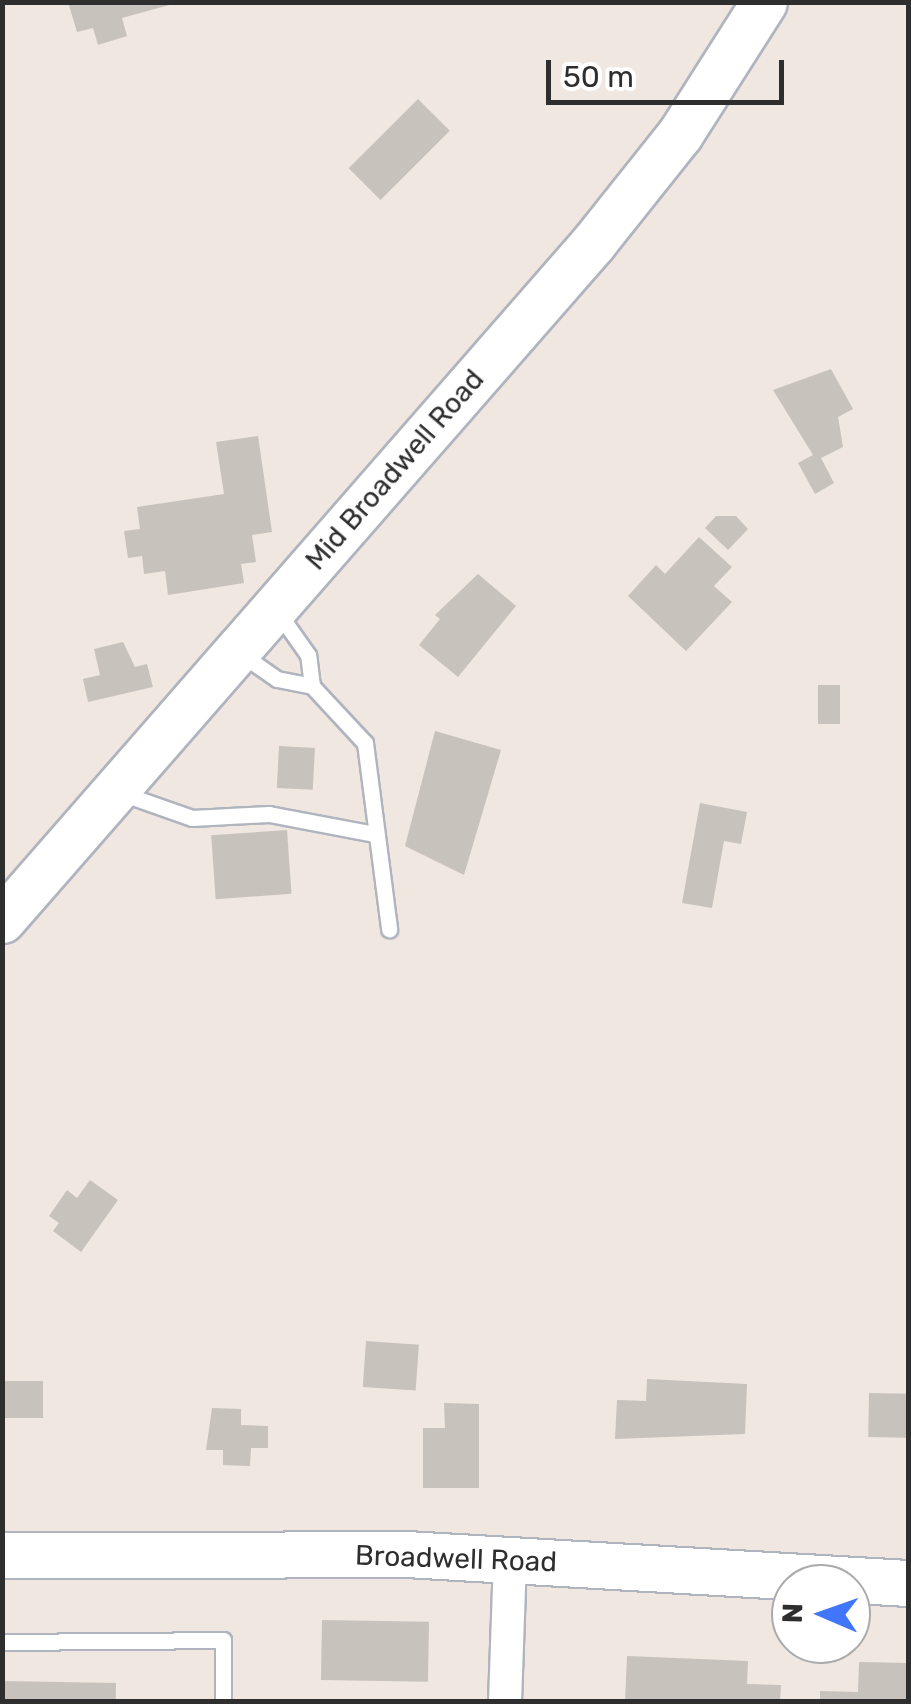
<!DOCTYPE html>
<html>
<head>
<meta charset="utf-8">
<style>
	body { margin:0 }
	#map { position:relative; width:911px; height:1704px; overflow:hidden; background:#efe7e0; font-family:Rubik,sans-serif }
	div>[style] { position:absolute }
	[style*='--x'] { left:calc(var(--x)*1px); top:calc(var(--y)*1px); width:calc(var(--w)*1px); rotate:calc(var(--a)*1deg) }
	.building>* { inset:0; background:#c8c2bc; transform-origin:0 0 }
	.roads { filter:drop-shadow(2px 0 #b0b4be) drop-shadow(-2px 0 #b0b4be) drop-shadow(0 2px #b0b4be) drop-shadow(0 -2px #b0b4be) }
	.lane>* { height:15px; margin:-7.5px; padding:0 7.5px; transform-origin:7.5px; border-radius:7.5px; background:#fff }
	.street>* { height:32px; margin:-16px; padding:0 16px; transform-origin:16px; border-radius:16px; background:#fff }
	.secondary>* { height:45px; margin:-22.5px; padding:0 22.5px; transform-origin:22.5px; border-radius:22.5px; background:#fff }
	span { translate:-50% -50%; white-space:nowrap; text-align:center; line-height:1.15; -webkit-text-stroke:8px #fff; paint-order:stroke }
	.street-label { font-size:28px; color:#2e2e2e }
	.frame { position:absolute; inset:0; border:5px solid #2e2e2e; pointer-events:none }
	.north { position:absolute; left:771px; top:1564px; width:100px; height:100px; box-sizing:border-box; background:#fff; border:2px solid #ababab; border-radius:50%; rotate:272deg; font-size:28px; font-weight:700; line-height:40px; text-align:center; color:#2e2e2e }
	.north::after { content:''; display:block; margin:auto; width:35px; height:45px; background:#4276fa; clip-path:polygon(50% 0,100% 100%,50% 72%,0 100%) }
	.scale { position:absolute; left:546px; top:60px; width:238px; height:45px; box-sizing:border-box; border:5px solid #2e2e2e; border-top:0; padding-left:12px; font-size:30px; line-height:35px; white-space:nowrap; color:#2e2e2e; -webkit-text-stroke:8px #fff; paint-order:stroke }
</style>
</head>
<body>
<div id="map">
	<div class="building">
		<div style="clip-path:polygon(68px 2px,173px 2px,173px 4px,122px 18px,127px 36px,98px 45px,93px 28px,77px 32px)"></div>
		<div style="left:418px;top:99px;width:45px;height:98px;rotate:45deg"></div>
		<div style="clip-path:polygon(831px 369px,853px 409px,838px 417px,843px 447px,821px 458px,834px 483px,815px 494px,798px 463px,813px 455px,773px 390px)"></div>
		<div style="clip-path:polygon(258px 436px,272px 532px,252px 535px,256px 562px,241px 564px,244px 583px,168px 595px,165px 571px,144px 574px,142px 556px,128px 558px,124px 531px,140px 529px,137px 507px,224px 494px,216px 442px)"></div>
		<div style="clip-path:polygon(716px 516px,736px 516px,748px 529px,728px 550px,705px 528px)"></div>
		<div style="clip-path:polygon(699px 537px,732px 567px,714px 586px,732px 602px,686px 651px,628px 596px,656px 565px,665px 574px)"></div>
		<div style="clip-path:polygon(478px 574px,516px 606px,458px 677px,419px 645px,440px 619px,435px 615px)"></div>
		<div style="clip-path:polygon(123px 642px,135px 667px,147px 664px,153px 687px,88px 702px,83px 679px,100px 675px,94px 649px)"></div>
		<div style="left:818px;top:685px;width:22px;height:39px"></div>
		<div style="clip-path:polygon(435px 731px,501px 750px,464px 875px,405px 846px)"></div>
		<div style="left:279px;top:746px;width:36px;height:42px;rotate:3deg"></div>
		<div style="clip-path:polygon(700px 803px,747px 812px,741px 844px,724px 841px,712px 908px,682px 903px)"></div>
		<div style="left:287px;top:830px;width:64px;height:76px;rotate:86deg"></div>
		<div style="clip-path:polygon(90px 1180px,118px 1200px,81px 1252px,53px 1231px,59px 1223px,49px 1216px,67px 1190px,77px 1198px)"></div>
		<div style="left:366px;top:1341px;width:53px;height:46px;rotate:4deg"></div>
		<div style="clip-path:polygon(647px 1379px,747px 1384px,745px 1434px,615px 1439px,617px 1400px,646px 1401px)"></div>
		<div style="left:2px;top:1381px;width:41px;height:37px"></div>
		<div style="left:869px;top:1393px;width:39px;height:44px;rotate:1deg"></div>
		<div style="clip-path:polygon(444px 1403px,479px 1404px,479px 1488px,423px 1488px,423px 1428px,445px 1428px)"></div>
		<div style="clip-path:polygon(212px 1408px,241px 1409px,241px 1425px,268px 1426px,268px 1448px,251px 1448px,250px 1466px,223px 1465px,223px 1450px,206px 1450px)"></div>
		<div style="left:322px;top:1620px;width:107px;height:60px;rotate:1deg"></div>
		<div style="clip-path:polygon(627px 1656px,748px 1661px,747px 1684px,781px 1685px,780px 1702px,625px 1702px)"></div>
		<div style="clip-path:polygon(859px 1662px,908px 1663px,908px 1702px,820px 1702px,820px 1691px,858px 1692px)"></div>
		<div style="left:2px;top:1681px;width:114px;height:21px;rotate:1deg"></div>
	</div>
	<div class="roads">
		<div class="lane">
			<div style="--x:241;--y:654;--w:44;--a:34.8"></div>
			<div style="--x:277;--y:679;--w:36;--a:11"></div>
			<div style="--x:312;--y:686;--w:31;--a:-97"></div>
			<div style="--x:308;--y:655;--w:54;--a:-125.2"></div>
			<div style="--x:312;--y:686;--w:78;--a:47.1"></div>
			<div style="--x:365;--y:743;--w:188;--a:82.6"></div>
			<div style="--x:121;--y:793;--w:75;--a:19.4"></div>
			<div style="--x:192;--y:818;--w:77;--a:-3"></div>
			<div style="--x:269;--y:814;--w:108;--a:10.7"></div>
			<div style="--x:2;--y:1642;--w:221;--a:-0.5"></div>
			<div style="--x:223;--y:1640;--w:62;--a:90"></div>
		</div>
		<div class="street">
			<div style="--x:505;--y:1702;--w:142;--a:-88"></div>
		</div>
		<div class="secondary">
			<div style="--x:2;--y:920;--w:900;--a:-48.87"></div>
			<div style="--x:594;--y:242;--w:138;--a:-51.5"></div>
			<div style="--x:680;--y:134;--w:156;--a:-57.5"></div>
			<div style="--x:2;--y:1555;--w:404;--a:-0.1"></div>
			<div style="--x:406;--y:1554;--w:503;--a:3.31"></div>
		</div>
	</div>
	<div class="street-label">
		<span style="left:395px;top:470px;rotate:-49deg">Mid Broadwell Road</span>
		<span style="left:456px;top:1559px;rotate:2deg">Broadwell Road</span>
	</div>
	<div class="frame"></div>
	<div class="north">N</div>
	<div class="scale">50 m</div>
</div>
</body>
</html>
